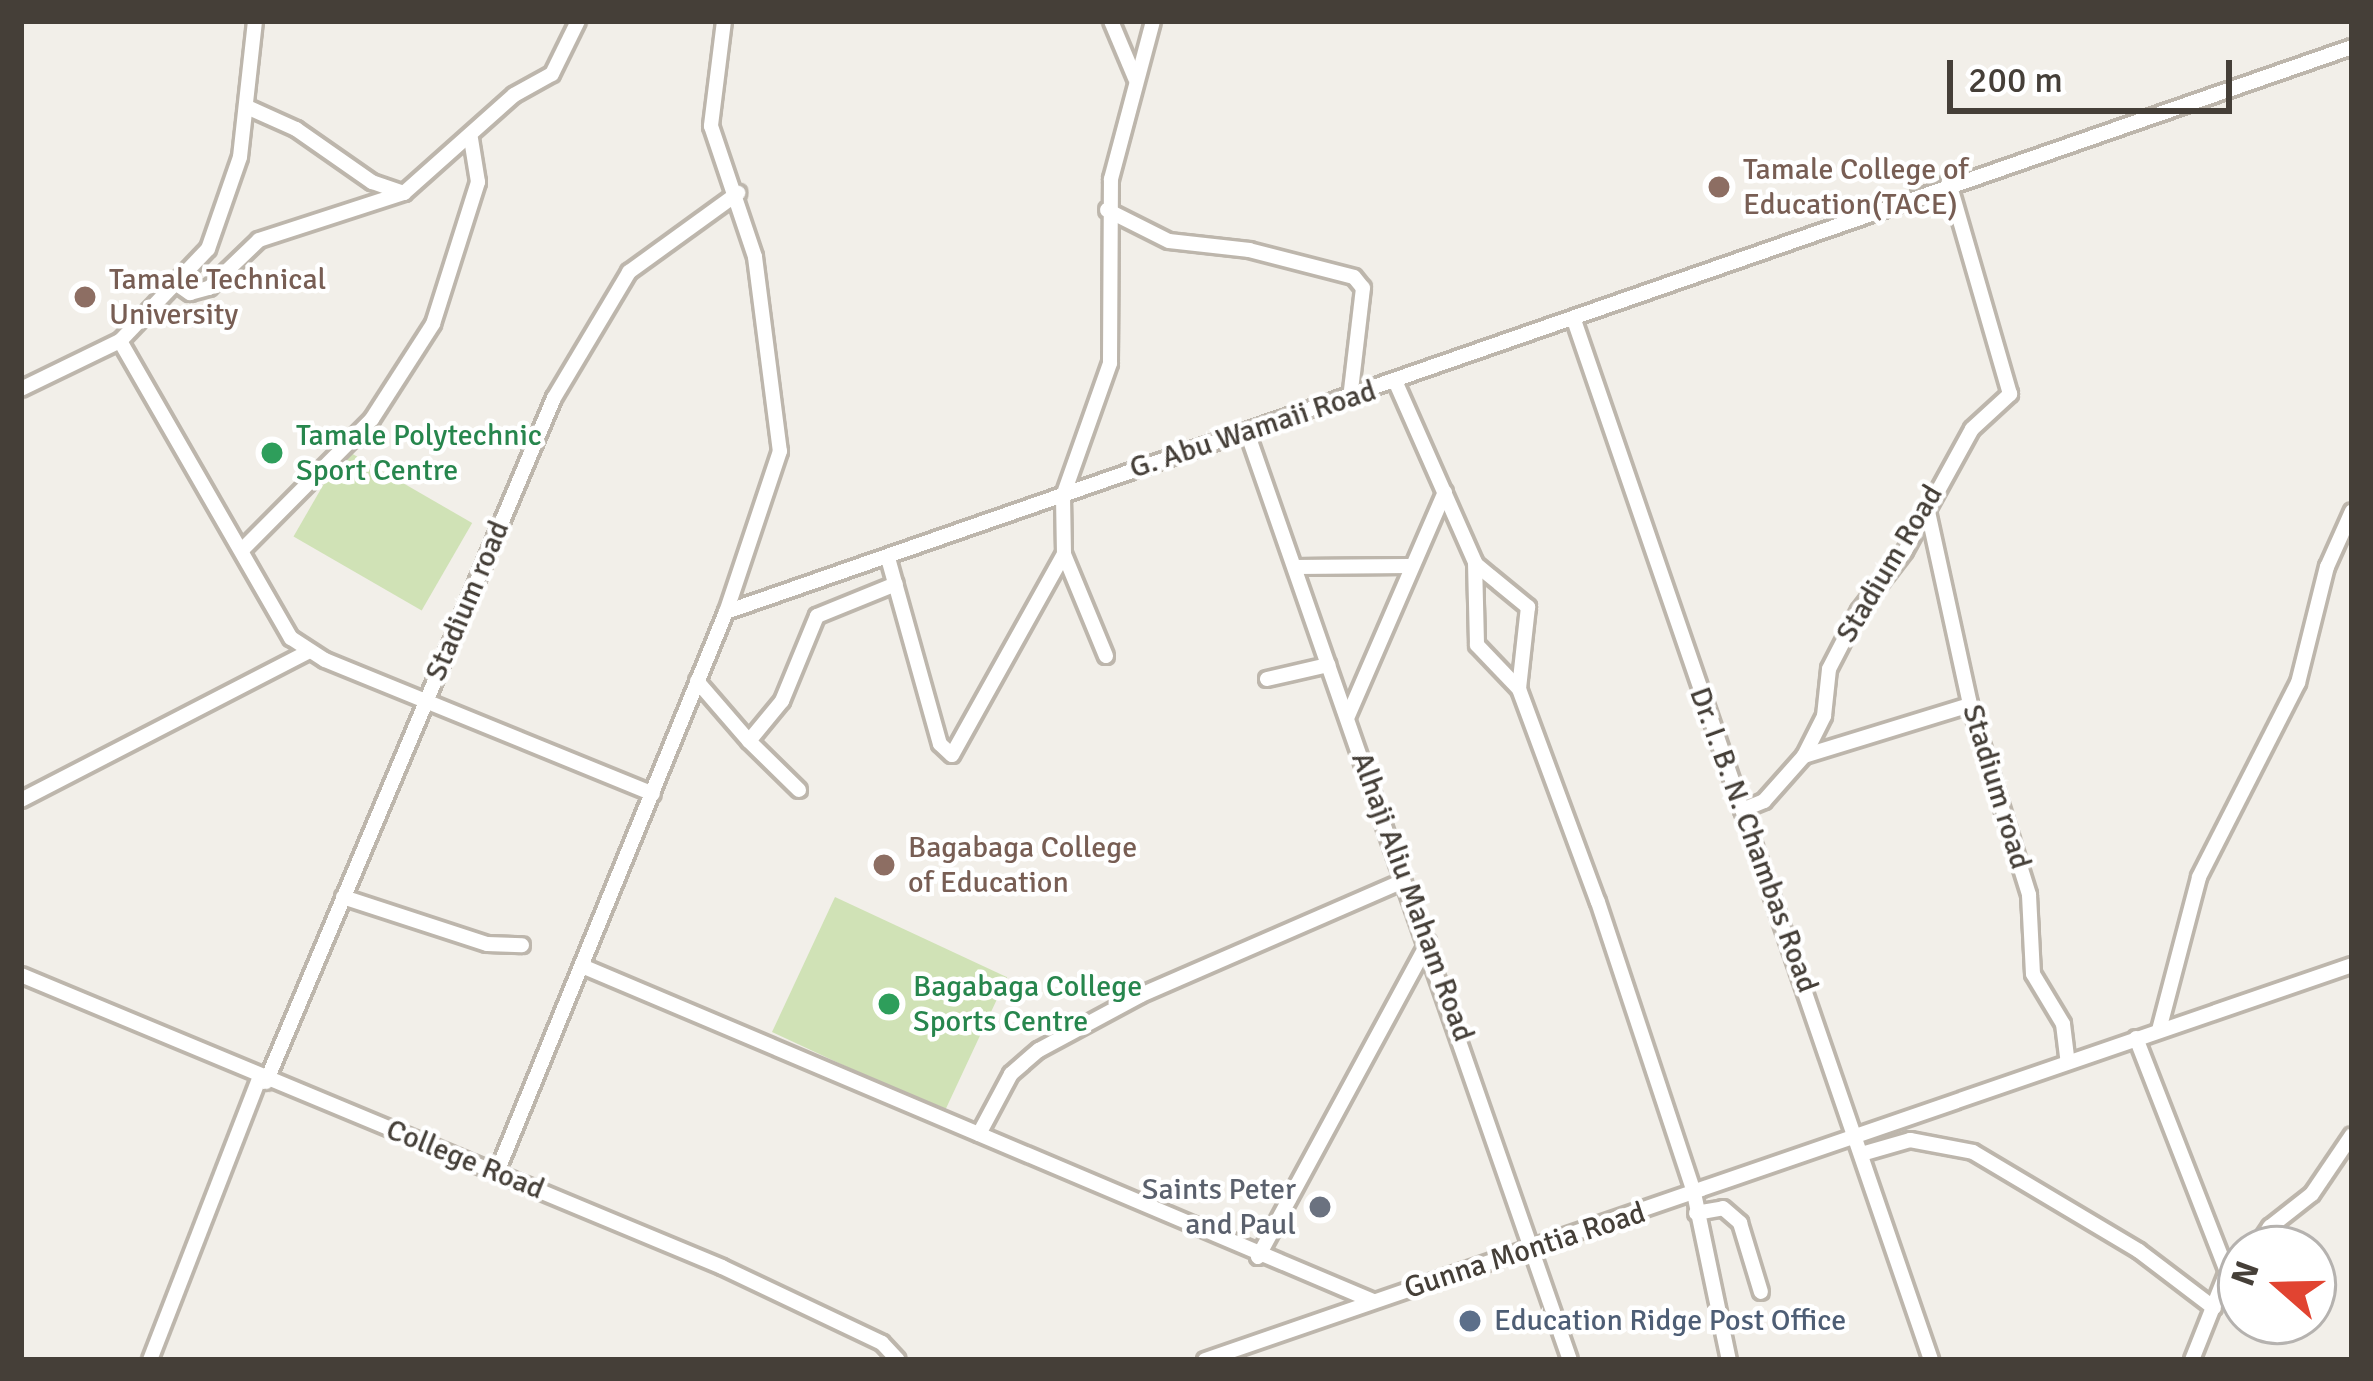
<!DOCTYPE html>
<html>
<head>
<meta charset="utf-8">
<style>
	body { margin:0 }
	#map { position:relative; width:2373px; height:1381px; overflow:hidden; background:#f2efe9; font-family:Signika,sans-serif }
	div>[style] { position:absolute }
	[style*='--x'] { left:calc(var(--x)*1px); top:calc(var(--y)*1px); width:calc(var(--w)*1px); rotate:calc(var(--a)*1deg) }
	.green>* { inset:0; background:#d0e2b6; transform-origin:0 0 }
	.roads { filter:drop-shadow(3px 0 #bdb6ac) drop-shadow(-3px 0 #bdb6ac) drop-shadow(0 3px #bdb6ac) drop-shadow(0 -3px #bdb6ac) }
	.minor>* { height:14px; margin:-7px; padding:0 7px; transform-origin:7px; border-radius:7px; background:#fff }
	.dots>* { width:33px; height:33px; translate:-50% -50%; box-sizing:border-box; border:6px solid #fff; border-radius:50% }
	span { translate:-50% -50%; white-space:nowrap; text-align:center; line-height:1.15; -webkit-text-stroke:9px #fff; paint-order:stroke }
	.education-label { font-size:30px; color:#785e54 }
	.left { translate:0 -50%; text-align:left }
	.street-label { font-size:30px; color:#453f38 }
	.leisure-label { font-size:30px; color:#27864d }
	.worship-label { font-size:30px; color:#5b616d }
	.right { translate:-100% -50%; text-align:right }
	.service-label { font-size:30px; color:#4e5e75 }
	.frame { position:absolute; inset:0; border:24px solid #453f38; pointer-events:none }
	.north { position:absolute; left:2217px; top:1225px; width:120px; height:120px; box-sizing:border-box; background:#fff; border:3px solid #b5b2af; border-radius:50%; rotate:290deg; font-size:33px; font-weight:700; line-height:48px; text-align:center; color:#453f38 }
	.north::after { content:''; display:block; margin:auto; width:42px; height:54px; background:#e14431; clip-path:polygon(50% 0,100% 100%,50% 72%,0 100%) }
	.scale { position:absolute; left:1947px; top:60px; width:285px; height:54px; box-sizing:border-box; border:6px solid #453f38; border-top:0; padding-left:15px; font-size:36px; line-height:42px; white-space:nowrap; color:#453f38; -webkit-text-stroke:9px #fff; paint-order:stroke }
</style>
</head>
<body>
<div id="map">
	<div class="green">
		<div style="left:344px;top:449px;width:148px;height:101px;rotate:30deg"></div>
		<div style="left:835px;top:897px;width:190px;height:149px;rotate:25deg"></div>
	</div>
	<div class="roads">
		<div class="minor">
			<div style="--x:724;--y:21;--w:106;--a:97.1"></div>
			<div style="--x:711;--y:126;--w:138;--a:71.4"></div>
			<div style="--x:755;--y:257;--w:196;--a:82.7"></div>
			<div style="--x:780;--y:451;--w:170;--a:108.5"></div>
			<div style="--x:1111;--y:21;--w:62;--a:67.2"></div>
			<div style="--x:247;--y:107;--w:54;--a:24.2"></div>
			<div style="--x:296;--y:129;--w:93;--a:34.9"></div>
			<div style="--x:372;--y:182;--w:34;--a:19"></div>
			<div style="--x:404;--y:193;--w:147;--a:-41.7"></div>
			<div style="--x:514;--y:95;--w:43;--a:-28.9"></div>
			<div style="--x:552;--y:74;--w:59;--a:-63.9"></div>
			<div style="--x:1107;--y:210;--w:69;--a:26.6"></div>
			<div style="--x:1169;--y:241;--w:81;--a:6.4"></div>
			<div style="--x:1249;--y:250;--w:108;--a:14.4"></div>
			<div style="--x:1354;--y:277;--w:14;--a:51"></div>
			<div style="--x:1363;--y:288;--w:112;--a:96.7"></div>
			<div style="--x:177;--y:284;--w:16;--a:35"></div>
			<div style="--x:190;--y:293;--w:20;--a:-15"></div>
			<div style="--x:209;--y:288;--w:69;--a:-43.8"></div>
			<div style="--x:259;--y:240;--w:152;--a:-18"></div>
			<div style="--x:1574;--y:320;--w:1100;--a:71.05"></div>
			<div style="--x:120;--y:341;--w:343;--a:60.1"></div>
			<div style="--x:291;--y:638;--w:40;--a:32.9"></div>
			<div style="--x:325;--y:660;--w:354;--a:22.2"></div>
			<div style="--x:1396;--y:383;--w:196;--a:66.2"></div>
			<div style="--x:1475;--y:562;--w:83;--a:88.6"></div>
			<div style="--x:1477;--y:645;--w:61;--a:46.3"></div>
			<div style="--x:1519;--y:689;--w:227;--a:69.7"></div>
			<div style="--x:1598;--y:902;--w:306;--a:71.7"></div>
			<div style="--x:1694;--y:1193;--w:171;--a:78.2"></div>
			<div style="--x:21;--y:389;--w:110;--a:-25.9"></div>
			<div style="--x:120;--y:341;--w:127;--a:-46.3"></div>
			<div style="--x:208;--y:249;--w:97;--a:-70.8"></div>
			<div style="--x:240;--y:157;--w:137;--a:-83.7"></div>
			<div style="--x:1248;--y:435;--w:979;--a:70.81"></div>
			<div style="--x:1927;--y:507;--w:203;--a:77.7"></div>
			<div style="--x:1970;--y:705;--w:199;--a:72.7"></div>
			<div style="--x:2029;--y:895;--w:79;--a:87.1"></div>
			<div style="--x:2033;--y:974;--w:58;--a:59"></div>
			<div style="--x:2063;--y:1024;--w:38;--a:83"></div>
			<div style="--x:243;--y:549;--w:183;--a:-45.2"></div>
			<div style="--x:372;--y:419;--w:113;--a:-57.3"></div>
			<div style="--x:433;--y:324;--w:149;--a:-72.4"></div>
			<div style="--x:478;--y:182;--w:44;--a:-99.2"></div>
			<div style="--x:888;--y:558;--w:193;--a:74.4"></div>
			<div style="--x:940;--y:744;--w:16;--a:43"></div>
			<div style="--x:952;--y:755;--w:230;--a:-60.9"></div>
			<div style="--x:1478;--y:566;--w:65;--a:39.4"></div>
			<div style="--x:1528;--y:607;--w:82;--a:96.3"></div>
			<div style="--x:1296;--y:567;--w:113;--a:-0.5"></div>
			<div style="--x:1106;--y:656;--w:110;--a:-112.4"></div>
			<div style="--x:1064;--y:554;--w:58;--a:-91"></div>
			<div style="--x:1063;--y:496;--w:141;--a:-70.5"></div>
			<div style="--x:1110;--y:363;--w:184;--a:-89.7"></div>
			<div style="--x:1111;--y:179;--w:163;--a:-75.1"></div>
			<div style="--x:1267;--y:679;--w:63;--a:-12.9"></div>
			<div style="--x:697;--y:681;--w:79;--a:49.1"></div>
			<div style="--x:749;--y:741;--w:52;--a:-50.5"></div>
			<div style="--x:782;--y:701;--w:92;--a:-67.6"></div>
			<div style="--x:817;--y:616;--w:85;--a:-22.1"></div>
			<div style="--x:1348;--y:716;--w:244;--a:-66.6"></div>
			<div style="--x:749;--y:741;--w:70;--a:44.4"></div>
			<div style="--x:1804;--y:756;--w:45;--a:-63.4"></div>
			<div style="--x:1824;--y:716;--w:47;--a:-83.9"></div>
			<div style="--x:1829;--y:669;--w:65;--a:-62.7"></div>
			<div style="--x:1859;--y:611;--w:76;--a:-52.5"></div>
			<div style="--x:1905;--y:551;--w:139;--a:-61.2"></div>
			<div style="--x:1972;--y:429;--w:52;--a:-42.6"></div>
			<div style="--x:2010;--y:394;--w:221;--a:-106.1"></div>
			<div style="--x:21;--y:800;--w:323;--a:-27.3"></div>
			<div style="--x:1742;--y:810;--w:24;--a:-22"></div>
			<div style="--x:1764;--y:801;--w:60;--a:-48.4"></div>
			<div style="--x:1804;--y:756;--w:174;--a:-17.1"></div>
			<div style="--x:343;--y:897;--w:151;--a:18.1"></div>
			<div style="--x:487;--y:944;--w:35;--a:2"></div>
			<div style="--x:582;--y:966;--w:859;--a:22.95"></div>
			<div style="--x:21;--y:975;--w:759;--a:22.61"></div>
			<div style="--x:722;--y:1267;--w:177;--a:25.4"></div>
			<div style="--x:882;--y:1343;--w:23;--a:47"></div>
			<div style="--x:2159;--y:1030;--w:158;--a:-75.3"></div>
			<div style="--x:2199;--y:877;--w:218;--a:-63"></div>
			<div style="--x:2298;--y:683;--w:120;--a:-76"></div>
			<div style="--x:2327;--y:567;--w:61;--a:-65.9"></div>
			<div style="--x:2136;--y:1038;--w:251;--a:68.7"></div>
			<div style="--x:2227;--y:1272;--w:95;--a:111.7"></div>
			<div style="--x:266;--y:1082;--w:742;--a:-67.17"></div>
			<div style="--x:554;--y:398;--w:147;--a:-59.2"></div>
			<div style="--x:629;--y:272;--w:135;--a:-35.9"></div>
			<div style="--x:979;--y:1134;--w:68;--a:-61.9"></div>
			<div style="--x:1011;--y:1074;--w:37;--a:-41"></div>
			<div style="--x:1039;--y:1050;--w:116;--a:-28.3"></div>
			<div style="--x:1141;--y:995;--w:286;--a:-23.5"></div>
			<div style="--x:1865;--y:1153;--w:47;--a:-16.1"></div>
			<div style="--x:1910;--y:1140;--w:64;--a:10.8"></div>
			<div style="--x:1973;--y:1152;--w:193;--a:30.8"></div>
			<div style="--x:2139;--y:1251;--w:94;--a:37.2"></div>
			<div style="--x:497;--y:1172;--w:605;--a:-67.76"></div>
			<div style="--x:726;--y:612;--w:1721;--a:-19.16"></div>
			<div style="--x:1696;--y:1213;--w:27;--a:-10"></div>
			<div style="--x:1723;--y:1208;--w:23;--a:41"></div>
			<div style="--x:1740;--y:1223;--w:72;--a:73.1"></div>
			<div style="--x:2255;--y:1249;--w:27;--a:-56"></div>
			<div style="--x:2270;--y:1227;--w:53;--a:-38.2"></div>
			<div style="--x:2312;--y:1194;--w:71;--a:-55.9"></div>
			<div style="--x:1258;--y:1257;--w:358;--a:-61.6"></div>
			<div style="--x:2227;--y:1272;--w:18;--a:-41"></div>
			<div style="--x:150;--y:1360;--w:301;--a:-68.8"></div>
			<div style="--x:1205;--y:1360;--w:1213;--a:-19"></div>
		</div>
	</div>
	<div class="dots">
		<div style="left:1719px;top:187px;background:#8d6e63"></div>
		<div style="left:85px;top:297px;background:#8d6e63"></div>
		<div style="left:272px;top:453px;background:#2e9e5b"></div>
		<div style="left:884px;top:865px;background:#8d6e63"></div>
		<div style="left:889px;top:1004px;background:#2e9e5b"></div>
		<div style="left:1320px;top:1207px;background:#6b7280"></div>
		<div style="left:1470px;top:1321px;background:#5c6f8a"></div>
	</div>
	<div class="education-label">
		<span class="left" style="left:1743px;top:187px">Tamale College of<br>Education(TACE)</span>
		<span class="left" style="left:109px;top:297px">Tamale Technical<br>University</span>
		<span class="left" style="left:908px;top:865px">Bagabaga College<br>of Education</span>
	</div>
	<div class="street-label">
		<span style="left:1253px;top:430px;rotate:-18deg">G. Abu Wamaii Road</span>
		<span style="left:1890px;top:564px;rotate:-59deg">Stadium Road</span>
		<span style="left:468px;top:601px;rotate:-67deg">Stadium road</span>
		<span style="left:1996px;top:787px;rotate:73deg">Stadium road</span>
		<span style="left:1753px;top:840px;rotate:70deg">Dr. I. B. N. Chambas Road</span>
		<span style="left:1412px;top:897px;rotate:70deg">Alhaji Aliu Maham Road</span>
		<span style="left:465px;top:1160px;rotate:22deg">College Road</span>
		<span style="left:1525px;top:1251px;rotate:-18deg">Gunna Montia Road</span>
	</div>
	<div class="leisure-label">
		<span class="left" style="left:296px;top:453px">Tamale Polytechnic<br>Sport Centre</span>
		<span class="left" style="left:913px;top:1004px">Bagabaga College<br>Sports Centre</span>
	</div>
	<div class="worship-label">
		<span class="right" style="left:1296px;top:1207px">Saints Peter<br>and Paul</span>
	</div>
	<div class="service-label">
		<span class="left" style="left:1494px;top:1321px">Education Ridge Post Office</span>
	</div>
	<div class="frame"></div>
	<div class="north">N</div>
	<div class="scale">200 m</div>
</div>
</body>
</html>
